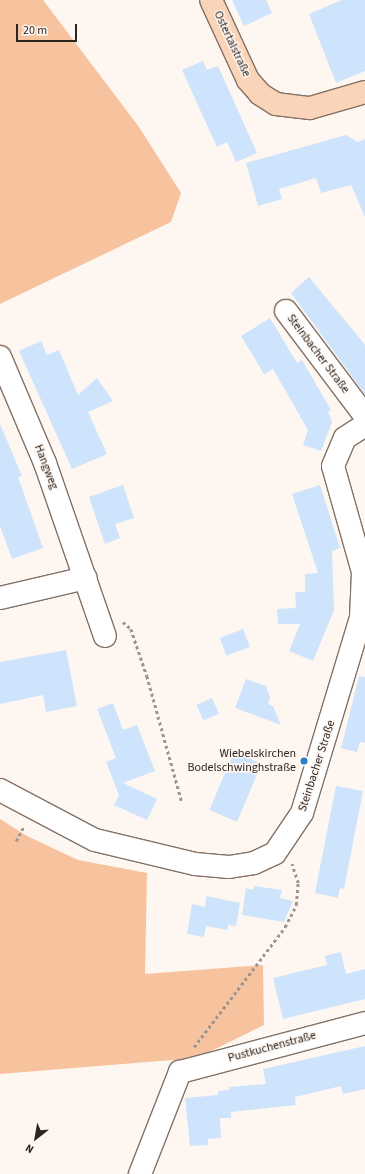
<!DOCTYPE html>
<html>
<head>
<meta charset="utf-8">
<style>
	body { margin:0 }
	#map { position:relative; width:365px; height:1174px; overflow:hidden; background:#fef6f0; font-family:"Source Sans 3",sans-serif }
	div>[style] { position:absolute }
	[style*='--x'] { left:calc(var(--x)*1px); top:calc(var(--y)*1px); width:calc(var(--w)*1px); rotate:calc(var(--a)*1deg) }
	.green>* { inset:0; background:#f7c39e }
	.building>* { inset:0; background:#cee4fc; transform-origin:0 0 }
	.path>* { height:2.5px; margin-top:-1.25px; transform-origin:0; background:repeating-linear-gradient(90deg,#9c948e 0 3px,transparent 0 6px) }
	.roads { filter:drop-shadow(1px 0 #837165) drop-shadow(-1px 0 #837165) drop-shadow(0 1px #837165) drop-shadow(0 -1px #837165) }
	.minor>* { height:22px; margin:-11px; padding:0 11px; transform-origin:11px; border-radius:11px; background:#fff }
	.major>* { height:22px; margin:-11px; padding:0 11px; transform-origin:11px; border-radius:11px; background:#fad4b9 }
	.dots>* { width:11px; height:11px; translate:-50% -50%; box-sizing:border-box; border:2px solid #fef6f0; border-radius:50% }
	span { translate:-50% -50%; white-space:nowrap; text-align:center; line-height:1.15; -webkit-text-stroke:3px #fef6f0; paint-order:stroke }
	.street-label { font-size:12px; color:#2d2520 }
	.poi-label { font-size:12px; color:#2d2520 }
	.right { translate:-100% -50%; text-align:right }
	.north { position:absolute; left:16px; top:1118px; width:40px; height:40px; -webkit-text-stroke:3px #fef6f0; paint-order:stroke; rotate:211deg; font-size:11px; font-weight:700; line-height:16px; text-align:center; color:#2d2520 }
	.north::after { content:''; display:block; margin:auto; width:14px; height:18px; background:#2d2520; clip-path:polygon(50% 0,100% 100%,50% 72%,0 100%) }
	.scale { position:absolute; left:16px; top:24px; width:61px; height:18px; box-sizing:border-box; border:2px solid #2d2520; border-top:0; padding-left:5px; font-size:12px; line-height:14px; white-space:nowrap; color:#2d2520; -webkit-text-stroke:3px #fef6f0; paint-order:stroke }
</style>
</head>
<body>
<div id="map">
	<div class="green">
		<div style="clip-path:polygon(0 0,43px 0,139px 127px,181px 193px,171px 222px,0 304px)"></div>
		<div style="clip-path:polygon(0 819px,27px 836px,78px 860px,147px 873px,145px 974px,263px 965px,264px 1025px,197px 1058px,0 1074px)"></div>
	</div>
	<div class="building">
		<div style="clip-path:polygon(232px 0,266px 0,272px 13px,244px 26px)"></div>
		<div style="clip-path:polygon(342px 0,365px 0,365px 71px,336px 83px,309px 14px)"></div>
		<div style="clip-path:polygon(203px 61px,207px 70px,218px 66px,257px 153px,236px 162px,227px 142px,217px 147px,182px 70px)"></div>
		<div style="clip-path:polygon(346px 135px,358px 142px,365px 139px,365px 217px,351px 185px,321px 193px,316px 178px,279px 189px,282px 199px,258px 206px,246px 163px)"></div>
		<div style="clip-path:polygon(309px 277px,365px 345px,365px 394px,291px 293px)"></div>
		<div style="clip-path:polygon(270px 318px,297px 363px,302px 360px,331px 410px,328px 412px,332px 422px,321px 451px,303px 445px,308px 430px,273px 369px,264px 374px,241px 336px)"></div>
		<div style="clip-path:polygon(41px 341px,47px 355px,59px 350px,78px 395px,97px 378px,113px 401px,88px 412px,107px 454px,72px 469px,19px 351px)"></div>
		<div style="clip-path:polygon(0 424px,22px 476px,18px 477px,43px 548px,12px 559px,0 526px)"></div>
		<div style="clip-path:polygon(123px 485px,134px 518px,115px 524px,120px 538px,105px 544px,89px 497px)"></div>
		<div style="clip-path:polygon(320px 485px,340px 548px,332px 551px,334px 610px,313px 661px,289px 651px,300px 624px,278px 624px,277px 609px,296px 608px,295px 592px,305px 592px,305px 574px,318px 573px,292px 494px)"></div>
		<div style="left:243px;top:629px;width:19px;height:25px;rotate:69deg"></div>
		<div style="clip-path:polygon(66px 650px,77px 706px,46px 712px,43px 695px,0 704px,0 662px)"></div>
		<div style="clip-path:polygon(359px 676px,365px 677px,365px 743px,360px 742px,357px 752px,341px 748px)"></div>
		<div style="clip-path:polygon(246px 679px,266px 686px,270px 697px,268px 704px,273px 706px,281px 725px,235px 708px)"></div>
		<div style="left:212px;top:698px;width:17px;height:17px;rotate:66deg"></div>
		<div style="clip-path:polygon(113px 703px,123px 730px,137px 725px,155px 771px,123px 783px,157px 799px,147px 820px,114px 805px,119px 795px,106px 762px,116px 758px,97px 709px)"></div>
		<div style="left:234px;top:752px;width:30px;height:63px;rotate:23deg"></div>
		<div style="clip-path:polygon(336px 786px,363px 791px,344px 889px,340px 888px,338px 898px,315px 893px)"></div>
		<div style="clip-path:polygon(254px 886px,282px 890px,280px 898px,293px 901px,284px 922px,242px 915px,246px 888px,253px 890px)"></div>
		<div style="clip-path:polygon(206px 896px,240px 903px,236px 926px,228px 925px,227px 930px,206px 926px,204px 937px,187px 934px,192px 904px,205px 907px)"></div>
		<div style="clip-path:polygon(341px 952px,346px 974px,365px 969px,365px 999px,283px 1019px,273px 978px,327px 965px,325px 956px)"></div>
		<div style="clip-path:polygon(365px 1046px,365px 1089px,343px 1094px,341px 1086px,295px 1097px,296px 1105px,231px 1112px,231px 1118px,220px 1118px,221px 1138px,208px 1139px,208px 1145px,190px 1146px,185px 1098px,218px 1095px,218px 1091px,229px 1090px,229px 1087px,266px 1084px,263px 1069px)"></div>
	</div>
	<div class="path">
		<div style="--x:123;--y:622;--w:11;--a:41"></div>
		<div style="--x:131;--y:629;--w:50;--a:71.2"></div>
		<div style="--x:147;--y:676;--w:131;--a:74.5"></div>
		<div style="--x:16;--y:841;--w:17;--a:-62"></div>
		<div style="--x:194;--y:1047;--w:151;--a:-52.8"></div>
		<div style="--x:285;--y:927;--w:25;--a:-63"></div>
		<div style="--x:296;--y:905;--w:22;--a:-85"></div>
		<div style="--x:298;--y:883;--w:20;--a:-108"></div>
	</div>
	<div class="roads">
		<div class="minor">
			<div style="--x:286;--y:311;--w:131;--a:53"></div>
			<div style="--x:0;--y:357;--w:115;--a:67"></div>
			<div style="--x:45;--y:463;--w:183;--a:70.9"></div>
			<div style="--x:0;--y:598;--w:88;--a:-13.1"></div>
			<div style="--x:0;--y:790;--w:107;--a:27.8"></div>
			<div style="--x:95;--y:840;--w:103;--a:13.5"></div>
			<div style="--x:195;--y:864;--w:34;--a:5"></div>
			<div style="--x:229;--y:867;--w:25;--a:-9"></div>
			<div style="--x:254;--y:863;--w:23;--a:-25"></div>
			<div style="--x:275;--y:853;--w:48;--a:-56"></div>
			<div style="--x:302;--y:813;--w:204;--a:-73.2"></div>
			<div style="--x:361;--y:618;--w:46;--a:-87.5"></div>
			<div style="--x:363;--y:572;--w:110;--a:-105.8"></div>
			<div style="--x:333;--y:466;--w:30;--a:-67"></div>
			<div style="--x:345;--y:438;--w:24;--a:-33"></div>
			<div style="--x:140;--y:1174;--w:110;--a:-68.6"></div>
			<div style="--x:180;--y:1072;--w:191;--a:-14.8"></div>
		</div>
		<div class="major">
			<div style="--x:211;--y:0;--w:88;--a:65.2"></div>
			<div style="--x:248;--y:80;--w:18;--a:49"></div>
			<div style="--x:260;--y:94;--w:19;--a:32"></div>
			<div style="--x:276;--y:104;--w:34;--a:7"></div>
			<div style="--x:310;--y:108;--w:57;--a:-16.2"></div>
		</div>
	</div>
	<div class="dots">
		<div style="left:304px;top:761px;background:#2b7ccb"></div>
	</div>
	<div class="street-label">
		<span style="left:232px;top:44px;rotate:65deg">Ostertalstraße</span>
		<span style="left:318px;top:354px;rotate:53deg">Steinbacher Straße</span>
		<span style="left:46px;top:467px;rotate:69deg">Hangweg</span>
		<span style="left:317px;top:766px;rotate:-72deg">Steinbacher Straße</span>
		<span style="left:272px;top:1047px;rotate:-15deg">Pustkuchenstraße</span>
	</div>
	<div class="poi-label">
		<span class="right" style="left:296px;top:761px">Wiebelskirchen<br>Bodelschwinghstraße</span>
	</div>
	<div class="north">N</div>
	<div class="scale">20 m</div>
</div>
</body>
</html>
